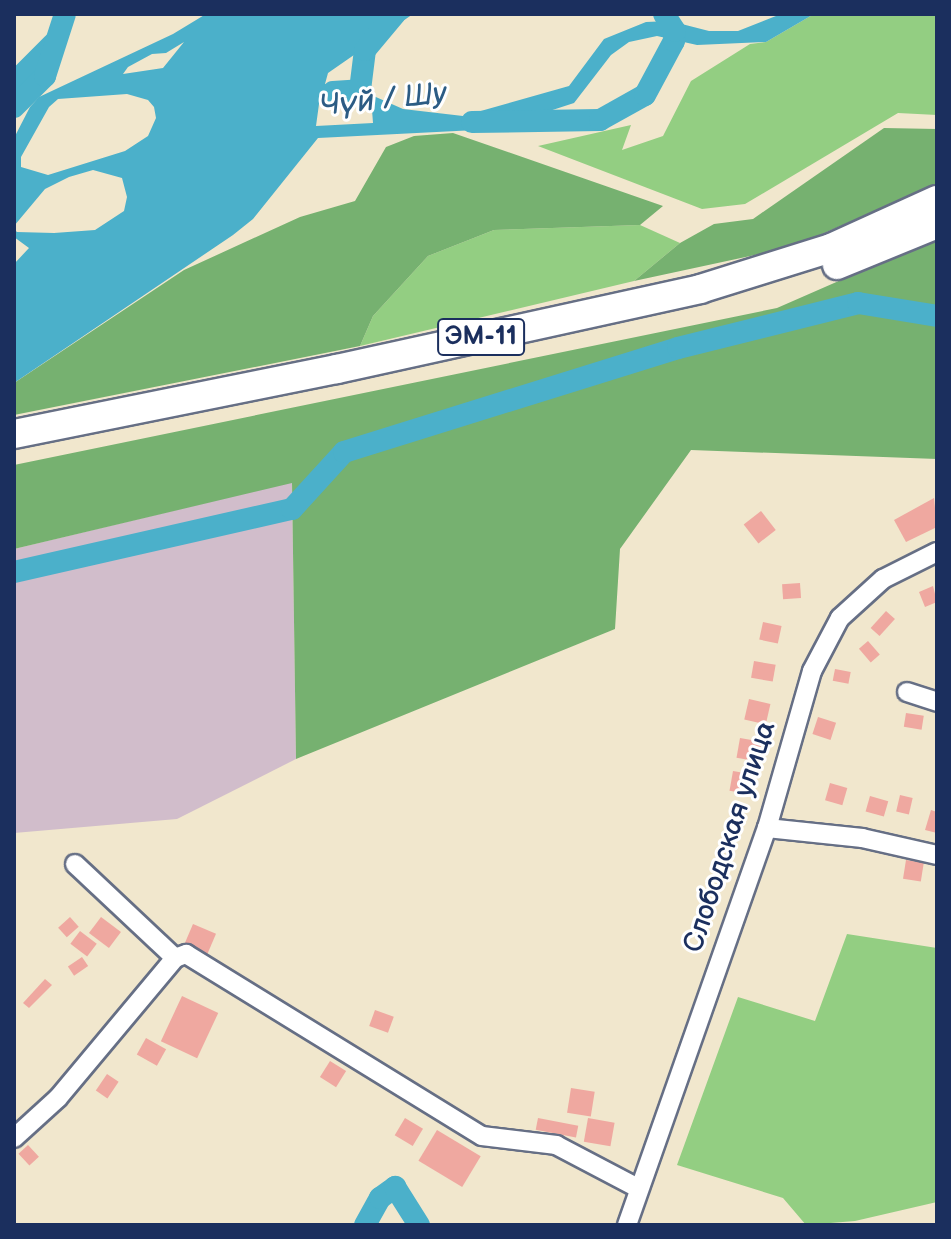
<!DOCTYPE html>
<html>
<head>
<meta charset="utf-8">
<style>
	body { margin:0 }
	#map { position:relative; width:951px; height:1239px; overflow:hidden; background:#f1e7cd; font-family:"Balsamiq Sans",sans-serif }
	div>[style] { position:absolute }
	[style*='--x'] { left:calc(var(--x)*1px); top:calc(var(--y)*1px); width:calc(var(--w)*1px); rotate:calc(var(--a)*1deg) }
	.industrial>* { inset:0; background:#d1bdcb }
	.green>* { inset:0; background:#93ce82 }
	.forest>* { inset:0; background:#76b170 }
	.water>* { inset:0; background:#4bb0ca }
	.river>* { height:22px; margin:-11px; padding:0 11px; transform-origin:11px; border-radius:11px; background:#4bb0ca }
	.building>* { inset:0; background:#efa8a0; transform-origin:0 0 }
	.roads { filter:drop-shadow(2px 0 #666f85) drop-shadow(-2px 0 #666f85) drop-shadow(0 2px #666f85) drop-shadow(0 -2px #666f85) }
	.minor>* { height:18px; margin:-9px; padding:0 9px; transform-origin:9px; border-radius:9px; background:#fff }
	.highway>* { height:28px; margin:-14px; padding:0 14px; transform-origin:14px; border-radius:14px; background:#fff }
	span { translate:-50% -50%; white-space:nowrap; text-align:center; line-height:1.15; -webkit-text-stroke:6px #fff; paint-order:stroke }
	.shield-label span { padding:2px 6px; background:#fff; border:2px solid; border-radius:6px; -webkit-text-stroke-width:0 }
	.shield-label { font-size:26px; color:#1b2f5e; font-weight:700 }
	.street-label { font-size:28px; color:#1b2f5e }
	.water-label { font-size:30px; color:#2c5c84; font-style:italic }
	.frame { position:absolute; inset:0; border:16px solid #1b2f5e; pointer-events:none }
</style>
</head>
<body>
<div id="map">
	<div class="industrial">
		<div style="clip-path:polygon(292px 482px,296px 759px,177px 819px,14px 833px,14px 549px)"></div>
	</div>
	<div class="green">
		<div style="clip-path:polygon(814px 14px,937px 14px,937px 115px,898px 113px,745px 204px,702px 209px,538px 146px,631px 125px,622px 150px,663px 136px,691px 81px,750px 44px,766px 42px)"></div>
		<div style="clip-path:polygon(640px 225px,680px 243px,634px 281px,360px 346px,373px 316px,428px 256px,494px 230px)"></div>
		<div style="clip-path:polygon(847px 934px,937px 948px,937px 1202px,855px 1221px,806px 1225px,783px 1198px,677px 1165px,738px 997px,815px 1021px)"></div>
	</div>
	<div class="forest">
		<div style="clip-path:polygon(884px 128px,937px 129px,937px 184px,792px 247px,634px 281px,680px 243px,714px 224px,753px 219px)"></div>
		<div style="clip-path:polygon(453px 133px,663px 206px,640px 225px,494px 230px,428px 256px,373px 316px,360px 346px,14px 415px,14px 383px,184px 270px,300px 217px,355px 201px,386px 147px,414px 136px)"></div>
		<div style="clip-path:polygon(937px 238px,937px 459px,691px 450px,620px 549px,615px 629px,296px 759px,292px 483px,14px 549px,14px 465px,777px 308px)"></div>
	</div>
	<div class="water">
		<div style="clip-path:polygon(evenodd,206px 14px,413px 14px,328px 73px,325px 84px,360px 90px,403px 109px,463px 116px,569px 86px,604px 39px,646px 22px,670px 21px,709px 31px,738px 31px,781px 14px,814px 14px,766px 42px,697px 45px,657px 36px,629px 42px,611px 55px,574px 103px,531px 117px,476px 130px,318px 138px,253px 219px,233px 235px,14px 383px,14px 264px,29px 248px,14px 237px,14px 229px,17px 232px,54px 233px,95px 230px,124px 211px,127px 197px,122px 178px,93px 170px,69px 177px,45px 189px,14px 226px,14px 138px,30px 107px,39px 97px,173px 34px,206px 14px,184px 42px,163px 68px,123px 74px,128px 67px,152px 54px,166px 53px,184px 42px,206px 14px,127px 94px,148px 100px,154px 107px,156px 118px,148px 136px,125px 151px,48px 175px,21px 167px,21px 157px,49px 107px,58px 99px,127px 94px,206px 14px,333px 96px,347px 96px,372px 110px,373px 123px,316px 126px,319px 104px,333px 96px)"></div>
	</div>
	<div class="river">
		<div style="--x:14;--y:83;--w:55;--a:-45"></div>
		<div style="--x:333;--y:92;--w:27;--a:-4"></div>
		<div style="--x:360;--y:90;--w:40;--a:-82.9"></div>
		<div style="--x:365;--y:50;--w:47;--a:-50.2"></div>
		<div style="--x:14;--y:107;--w:44;--a:-45"></div>
		<div style="--x:45;--y:76;--w:65;--a:-72.1"></div>
		<div style="--x:472;--y:122;--w:128;--a:-0.9"></div>
		<div style="--x:600;--y:120;--w:51;--a:-29.1"></div>
		<div style="--x:645;--y:95;--w:61;--a:-61.8"></div>
		<div style="--x:674;--y:41;--w:10;--a:-84"></div>
		<div style="--x:675;--y:31;--w:20;--a:-123"></div>
		<div style="--x:14;--y:572;--w:285;--a:-12.8"></div>
		<div style="--x:292;--y:509;--w:77;--a:-47.6"></div>
		<div style="--x:344;--y:452;--w:350;--a:-17.3"></div>
		<div style="--x:678;--y:348;--w:186;--a:-14"></div>
		<div style="--x:858;--y:303;--w:80;--a:9.3"></div>
		<div style="--x:365;--y:1225;--w:31;--a:-61"></div>
		<div style="--x:380;--y:1198;--w:19;--a:-36"></div>
		<div style="--x:395;--y:1187;--w:45;--a:57.7"></div>
	</div>
	<div class="building">
		<div style="clip-path:polygon(934px 498px,937px 527px,906px 542px,894px 520px)"></div>
		<div style="left:761px;top:511px;width:24px;height:22px;rotate:52deg"></div>
		<div style="left:800px;top:583px;width:15px;height:18px;rotate:86deg"></div>
		<div style="clip-path:polygon(933px 586px,937px 602px,925px 607px,919px 592px)"></div>
		<div style="left:886px;top:611px;width:12px;height:23px;rotate:42deg"></div>
		<div style="left:763px;top:622px;width:19px;height:18px;rotate:12deg"></div>
		<div style="left:868px;top:641px;width:18px;height:12px;rotate:49deg"></div>
		<div style="left:754px;top:661px;width:22px;height:17px;rotate:10deg"></div>
		<div style="left:835px;top:669px;width:16px;height:12px;rotate:11deg"></div>
		<div style="left:749px;top:699px;width:22px;height:21px;rotate:13deg"></div>
		<div style="left:906px;top:713px;width:18px;height:14px;rotate:9deg"></div>
		<div style="left:818px;top:717px;width:19px;height:18px;rotate:18deg"></div>
		<div style="left:740px;top:738px;width:22px;height:20px;rotate:10deg"></div>
		<div style="left:733px;top:771px;width:22px;height:20px;rotate:10deg"></div>
		<div style="left:830px;top:783px;width:18px;height:18px;rotate:16deg"></div>
		<div style="left:900px;top:795px;width:13px;height:17px;rotate:13deg"></div>
		<div style="left:870px;top:796px;width:19px;height:16px;rotate:16deg"></div>
		<div style="clip-path:polygon(931px 810px,937px 812px,937px 833px,925px 830px)"></div>
		<div style="left:906px;top:860px;width:18px;height:19px;rotate:9deg"></div>
		<div style="left:70px;top:917px;width:13px;height:16px;rotate:48deg"></div>
		<div style="left:101px;top:917px;width:25px;height:20px;rotate:37deg"></div>
		<div style="left:193px;top:924px;width:25px;height:24px;rotate:23deg"></div>
		<div style="left:80px;top:931px;width:21px;height:16px;rotate:37deg"></div>
		<div style="left:82px;top:957px;width:11px;height:17px;rotate:56deg"></div>
		<div style="clip-path:polygon(45px 979px,52px 985px,29px 1008px,23px 1003px)"></div>
		<div style="left:182px;top:996px;width:40px;height:50px;rotate:25deg"></div>
		<div style="left:375px;top:1010px;width:20px;height:17px;rotate:20deg"></div>
		<div style="left:146px;top:1038px;width:23px;height:19px;rotate:29deg"></div>
		<div style="left:330px;top:1061px;width:19px;height:19px;rotate:32deg"></div>
		<div style="left:107px;top:1074px;width:14px;height:20px;rotate:34deg"></div>
		<div style="left:571px;top:1088px;width:24px;height:25px;rotate:9deg"></div>
		<div style="left:405px;top:1118px;width:21px;height:20px;rotate:31deg"></div>
		<div style="left:538px;top:1118px;width:41px;height:12px;rotate:11deg"></div>
		<div style="left:588px;top:1118px;width:27px;height:24px;rotate:10deg"></div>
		<div style="left:437px;top:1130px;width:51px;height:36px;rotate:31deg"></div>
		<div style="left:28px;top:1145px;width:16px;height:13px;rotate:47deg"></div>
	</div>
	<div class="roads">
		<div class="minor">
			<div style="--x:907;--y:692;--w:32;--a:18"></div>
			<div style="--x:767;--y:828;--w:96;--a:6"></div>
			<div style="--x:862;--y:838;--w:77;--a:12.8"></div>
			<div style="--x:75;--y:864;--w:137;--a:43.2"></div>
			<div style="--x:14;--y:1138;--w:59;--a:-42.3"></div>
			<div style="--x:58;--y:1098;--w:182;--a:-50.1"></div>
			<div style="--x:175;--y:958;--w:12;--a:-20"></div>
			<div style="--x:186;--y:954;--w:347;--a:31.6"></div>
			<div style="--x:482;--y:1136;--w:75;--a:6.9"></div>
			<div style="--x:556;--y:1145;--w:93;--a:27.7"></div>
			<div style="--x:627;--y:1225;--w:421;--a:-70.6"></div>
			<div style="--x:767;--y:828;--w:163;--a:-74"></div>
			<div style="--x:812;--y:671;--w:60;--a:-62.2"></div>
			<div style="--x:840;--y:618;--w:58;--a:-42.2"></div>
			<div style="--x:883;--y:579;--w:60;--a:-26.6"></div>
		</div>
		<div class="highway">
			<div style="--x:837;--y:265;--w:108;--a:-22.3"></div>
			<div style="--x:14;--y:434;--w:329;--a:-11.4"></div>
			<div style="--x:337;--y:369;--w:372;--a:-12.4"></div>
			<div style="--x:700;--y:289;--w:137;--a:-17.4"></div>
			<div style="--x:831;--y:248;--w:116;--a:-24.4"></div>
		</div>
	</div>
	<div class="shield-label">
		<span style="left:481px;top:337px">ЭМ-11</span>
	</div>
	<div class="street-label">
		<span style="left:730px;top:837px;rotate:-72deg">Слободская улица</span>
	</div>
	<div class="water-label">
		<span style="left:383px;top:100px;rotate:-6deg">Чүй / Шу</span>
	</div>
	<div class="frame"></div>
</div>
</body>
</html>
